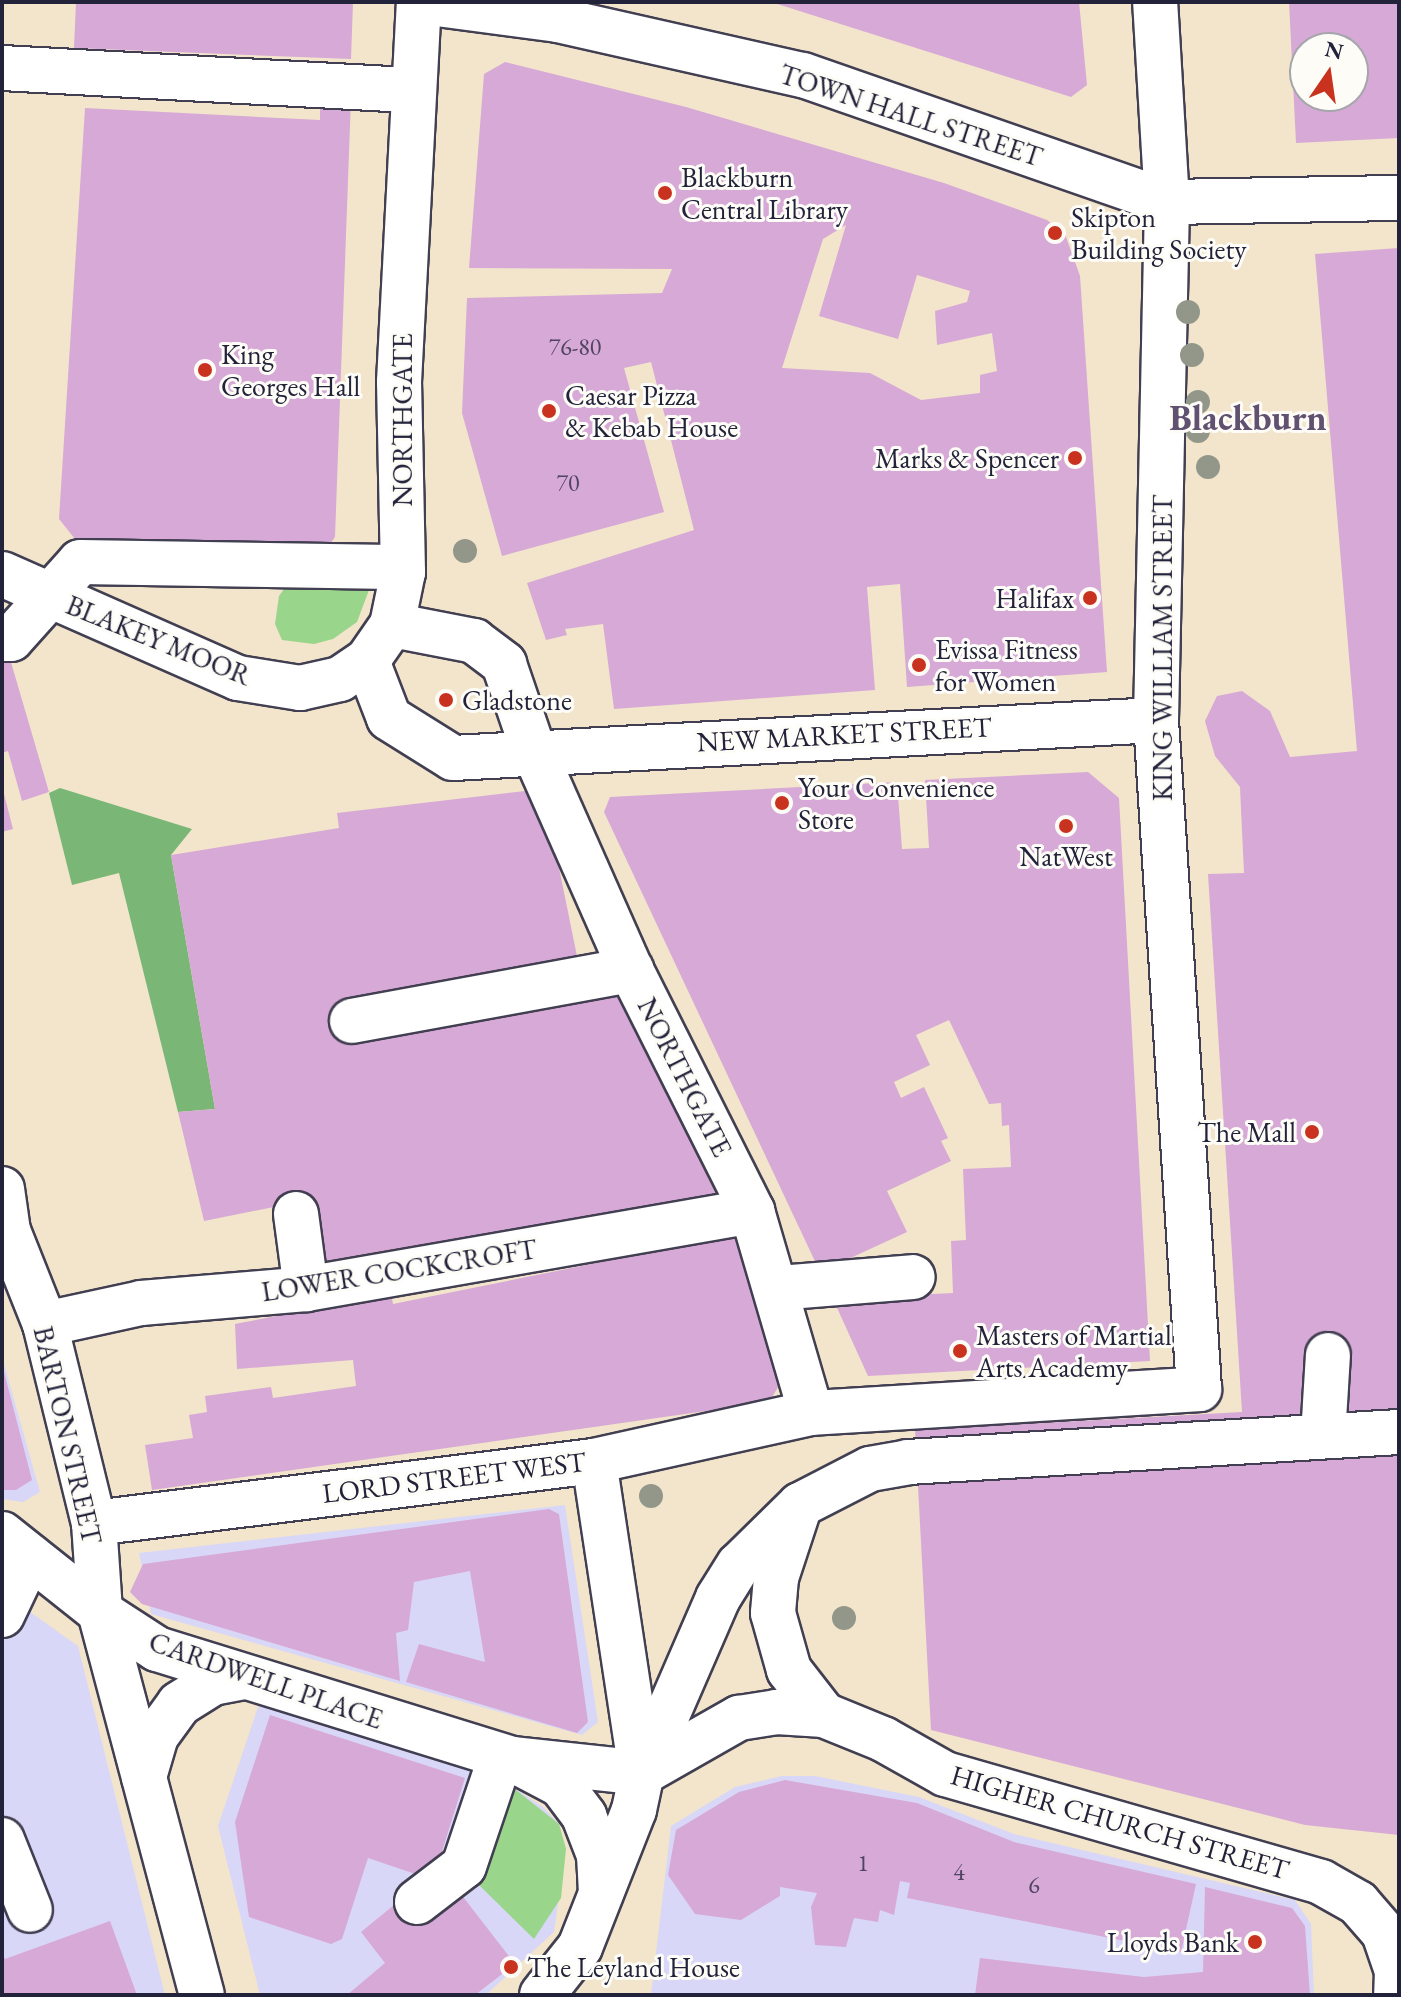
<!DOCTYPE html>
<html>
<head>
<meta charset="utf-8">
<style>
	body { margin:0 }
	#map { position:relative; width:1401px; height:1997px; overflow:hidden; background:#f2e5cb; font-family:"EB Garamond",serif }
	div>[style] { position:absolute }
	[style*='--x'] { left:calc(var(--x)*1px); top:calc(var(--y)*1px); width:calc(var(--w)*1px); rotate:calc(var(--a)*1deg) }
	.built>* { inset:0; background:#d9d7f7 }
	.green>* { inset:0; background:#99d58a }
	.forest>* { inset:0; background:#7ab676 }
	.building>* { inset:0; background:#d7a9d6 }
	.roads { filter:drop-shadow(2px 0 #413f51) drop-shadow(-2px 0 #413f51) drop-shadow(0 2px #413f51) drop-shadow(0 -2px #413f51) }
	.minor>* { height:44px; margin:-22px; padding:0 22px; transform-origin:22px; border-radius:22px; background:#fff }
	.trees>* { width:24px; height:24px; margin:-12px; border-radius:50%; background:#939789 }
	.dots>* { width:22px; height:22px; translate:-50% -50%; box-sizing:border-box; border:4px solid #fdfcf7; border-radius:50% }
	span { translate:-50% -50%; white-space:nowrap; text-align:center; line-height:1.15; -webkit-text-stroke:6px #fdfcf7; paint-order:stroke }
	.number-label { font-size:24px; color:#4f4462 }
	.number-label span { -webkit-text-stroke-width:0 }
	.street-label { font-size:28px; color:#22223b }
	.poi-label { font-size:28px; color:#22223b }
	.left { translate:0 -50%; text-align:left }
	.right { translate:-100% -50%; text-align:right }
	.district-label { font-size:36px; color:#615171; font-weight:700 }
	.frame { position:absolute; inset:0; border:4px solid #22223b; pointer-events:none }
	.north { position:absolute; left:1289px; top:32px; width:80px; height:80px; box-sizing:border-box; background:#fdfcf7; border:2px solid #a5a5ac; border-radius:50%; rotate:13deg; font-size:22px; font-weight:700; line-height:32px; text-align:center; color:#22223b }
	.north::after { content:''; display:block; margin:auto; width:28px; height:36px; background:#c8321e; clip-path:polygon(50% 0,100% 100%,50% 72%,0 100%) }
</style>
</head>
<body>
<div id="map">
	<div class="built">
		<div style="clip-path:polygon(2px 1357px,40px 1492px,23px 1502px,2px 1499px)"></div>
		<div style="clip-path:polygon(565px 1505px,598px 1722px,582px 1735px,151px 1614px,139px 1553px)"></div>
		<div style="clip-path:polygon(2px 1592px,78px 1646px,165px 1995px,2px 1995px)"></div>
		<div style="clip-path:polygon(261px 1698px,507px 1783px,543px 1807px,559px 1824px,566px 1849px,554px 1932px,486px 1995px,260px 1995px,218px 1826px)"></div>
		<div style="clip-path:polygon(782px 1776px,815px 1776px,919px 1797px,1014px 1834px,1295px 1900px,1311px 1924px,1314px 1995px,651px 1995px,671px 1826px,735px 1787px)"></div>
	</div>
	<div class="green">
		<div style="clip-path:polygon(321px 583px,369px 590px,357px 622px,333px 639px,314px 644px,282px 640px,275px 624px,279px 596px,284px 589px)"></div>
		<div style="clip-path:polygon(507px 1783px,559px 1824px,566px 1849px,561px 1898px,534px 1939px,477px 1883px)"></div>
	</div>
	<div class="forest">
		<div style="clip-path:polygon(60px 788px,192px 829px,171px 855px,215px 1109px,178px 1112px,119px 873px,72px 885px,49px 793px)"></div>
	</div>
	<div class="building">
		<div style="clip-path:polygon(76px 2px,353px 2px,351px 59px,74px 48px)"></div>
		<div style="clip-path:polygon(771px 2px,1079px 2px,1087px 85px,1071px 97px)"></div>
		<div style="clip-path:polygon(evenodd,1289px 2px,1399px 2px,1399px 138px,1296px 143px,1289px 2px,1305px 48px,1353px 48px,1353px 96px,1305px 96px,1305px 48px)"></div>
		<div style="clip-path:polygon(evenodd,505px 62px,686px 107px,944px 183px,1047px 220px,1065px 234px,1080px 276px,1107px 672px,907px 687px,900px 584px,867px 587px,875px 690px,614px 709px,603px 624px,565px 629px,567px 635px,546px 640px,527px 583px,694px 530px,651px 362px,624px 368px,664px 512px,502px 556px,462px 413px,467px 298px,662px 293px,672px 269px,469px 268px,484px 74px,505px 62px,846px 225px,819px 316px,898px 339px,917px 275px,970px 291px,967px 302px,935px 311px,937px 345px,992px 333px,997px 371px,980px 375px,980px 393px,921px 400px,870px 373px,782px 368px,823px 239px,846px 225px)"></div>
		<div style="clip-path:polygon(320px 98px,351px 98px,335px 537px,321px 557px,83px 549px,59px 519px,85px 108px,320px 120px)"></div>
		<div style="clip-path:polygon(1399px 248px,1399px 1835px,1305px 1825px,931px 1730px,915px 1430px,1242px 1412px,1208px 874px,1244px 873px,1242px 831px,1240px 787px,1215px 756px,1205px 721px,1217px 696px,1242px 691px,1270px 711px,1290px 757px,1357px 751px,1315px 254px)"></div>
		<div style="clip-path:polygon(2px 652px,8px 652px,49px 792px,22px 801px,8px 751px,2px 753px)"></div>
		<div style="clip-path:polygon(1088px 772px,1119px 798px,1150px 1361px,868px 1376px,833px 1299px,953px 1293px,951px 1241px,966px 1240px,963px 1169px,1011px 1167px,1009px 1125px,1002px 1126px,1001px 1103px,989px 1104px,949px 1020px,916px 1035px,930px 1065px,894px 1082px,901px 1098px,924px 1087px,948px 1138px,941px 1141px,951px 1161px,887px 1191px,907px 1232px,820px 1272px,604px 812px,610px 797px,897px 782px,902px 849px,929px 848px,925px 780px)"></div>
		<div style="clip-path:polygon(2px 786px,13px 829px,2px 832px)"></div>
		<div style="clip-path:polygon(525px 791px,556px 853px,579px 966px,618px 982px,726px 1207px,357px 1279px,322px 1259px,309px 1200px,204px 1221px,178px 1112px,215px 1109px,171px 855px,339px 828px,337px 813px)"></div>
		<div style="clip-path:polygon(740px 1234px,780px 1384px,769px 1402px,152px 1490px,145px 1445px,193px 1438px,189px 1415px,207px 1412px,205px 1396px,271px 1387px,273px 1398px,356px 1386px,353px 1360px,237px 1369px,235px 1324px,391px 1294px,393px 1304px)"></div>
		<div style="clip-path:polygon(3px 1368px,32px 1480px,16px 1490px,2px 1490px)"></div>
		<div style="clip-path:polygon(549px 1509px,559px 1514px,588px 1722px,577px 1733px,406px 1682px,419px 1644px,485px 1662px,470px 1571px,414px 1582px,408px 1630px,396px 1633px,400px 1681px,142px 1604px,130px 1592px,143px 1564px)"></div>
		<div style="clip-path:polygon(270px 1715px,465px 1778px,433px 1880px,368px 1858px,342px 1939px,331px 1944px,249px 1917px,235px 1822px)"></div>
		<div style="clip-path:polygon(785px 1780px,917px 1803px,1014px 1842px,1196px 1884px,1181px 1952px,907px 1898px,910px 1883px,900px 1881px,894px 1915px,880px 1910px,878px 1922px,854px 1918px,846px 1947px,815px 1945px,811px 1907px,817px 1893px,780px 1887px,780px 1896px,741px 1920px,695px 1914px,668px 1875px,676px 1830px,739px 1792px)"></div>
		<div style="clip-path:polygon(1205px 1887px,1292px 1908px,1305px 1926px,1310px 1995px,975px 1995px,980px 1958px,1144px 1977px,1203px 1972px)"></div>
		<div style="clip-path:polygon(457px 1889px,515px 1964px,475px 1995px,347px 1995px,385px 1963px,361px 1932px,394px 1905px,409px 1925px)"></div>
		<div style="clip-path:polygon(110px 1921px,137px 1995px,2px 1995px,2px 1953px,5px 1959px)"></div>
	</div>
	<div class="roads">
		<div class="minor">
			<div style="--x:422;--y:2;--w:137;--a:7.5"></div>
			<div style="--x:558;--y:20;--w:251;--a:12.7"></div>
			<div style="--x:803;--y:75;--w:386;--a:19.2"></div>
			<div style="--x:1167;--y:202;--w:232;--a:-1"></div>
			<div style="--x:2;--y:68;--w:411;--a:3.1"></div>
			<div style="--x:2;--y:574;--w:258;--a:23.8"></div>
			<div style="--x:238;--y:678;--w:63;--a:9.2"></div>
			<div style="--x:300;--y:688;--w:41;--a:-12.7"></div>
			<div style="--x:340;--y:679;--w:32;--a:-34"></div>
			<div style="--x:367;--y:661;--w:44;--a:-55.2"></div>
			<div style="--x:392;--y:625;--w:54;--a:-78.3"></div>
			<div style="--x:403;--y:572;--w:190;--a:-91.2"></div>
			<div style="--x:399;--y:382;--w:381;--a:-87"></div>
			<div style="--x:392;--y:625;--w:84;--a:11"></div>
			<div style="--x:474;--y:641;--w:38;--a:37"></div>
			<div style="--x:504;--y:664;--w:90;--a:71.2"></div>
			<div style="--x:533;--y:749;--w:242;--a:66.1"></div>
			<div style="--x:631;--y:970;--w:270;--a:63.3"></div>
			<div style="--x:752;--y:1211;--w:210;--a:73.7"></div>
			<div style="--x:2;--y:639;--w:9;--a:0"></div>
			<div style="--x:11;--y:639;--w:103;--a:-48.1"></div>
			<div style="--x:80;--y:562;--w:312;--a:0.9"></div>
			<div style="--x:392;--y:567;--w:12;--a:24"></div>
			<div style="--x:367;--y:661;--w:61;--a:68.9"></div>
			<div style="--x:389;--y:718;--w:75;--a:32"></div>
			<div style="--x:453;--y:758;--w:704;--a:-3.09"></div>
			<div style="--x:352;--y:1021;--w:284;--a:-10.4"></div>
			<div style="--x:2;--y:1189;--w:42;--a:81.9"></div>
			<div style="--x:8;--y:1231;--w:100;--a:68.3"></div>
			<div style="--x:45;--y:1324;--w:205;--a:76.2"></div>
			<div style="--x:94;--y:1523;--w:89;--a:86.1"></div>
			<div style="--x:100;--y:1612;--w:396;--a:75.1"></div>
			<div style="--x:296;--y:1214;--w:76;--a:82.4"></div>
			<div style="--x:777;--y:1288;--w:136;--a:-4.6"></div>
			<div style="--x:45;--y:1324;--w:98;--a:-12.3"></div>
			<div style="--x:141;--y:1303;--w:166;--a:-4.8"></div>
			<div style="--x:306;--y:1289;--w:453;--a:-9.9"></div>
			<div style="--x:1323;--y:1436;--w:81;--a:-86.5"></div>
			<div style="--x:594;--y:1461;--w:314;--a:81.4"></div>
			<div style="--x:798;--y:1511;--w:71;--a:108.2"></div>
			<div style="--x:776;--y:1578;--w:35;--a:95"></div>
			<div style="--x:773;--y:1613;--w:59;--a:74.3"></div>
			<div style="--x:789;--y:1670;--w:57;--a:52.1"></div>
			<div style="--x:94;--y:1523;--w:504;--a:-7.07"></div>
			<div style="--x:594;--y:1461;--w:222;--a:-12.5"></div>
			<div style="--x:811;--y:1413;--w:389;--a:-3.5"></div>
			<div style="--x:1199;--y:1389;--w:670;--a:-93.68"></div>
			<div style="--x:1156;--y:720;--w:518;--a:-88.78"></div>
			<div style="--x:1167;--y:202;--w:200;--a:-93.4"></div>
			<div style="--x:2;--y:1534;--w:125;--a:38.5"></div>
			<div style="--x:100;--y:1612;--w:68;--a:33"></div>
			<div style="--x:157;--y:1649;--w:372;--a:17.2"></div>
			<div style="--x:512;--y:1759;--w:131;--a:6.1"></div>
			<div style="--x:2;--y:1615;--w:65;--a:-64.6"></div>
			<div style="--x:521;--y:1764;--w:45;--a:27.7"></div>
			<div style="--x:561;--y:1785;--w:39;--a:53"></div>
			<div style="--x:584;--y:1816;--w:42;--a:69"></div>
			<div style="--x:599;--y:1855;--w:38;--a:87"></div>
			<div style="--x:642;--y:1773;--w:112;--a:-29.6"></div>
			<div style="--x:739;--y:1718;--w:37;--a:-9"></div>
			<div style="--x:776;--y:1712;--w:48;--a:3.6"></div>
			<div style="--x:824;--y:1715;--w:64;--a:22.1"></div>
			<div style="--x:883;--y:1739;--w:71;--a:29.4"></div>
			<div style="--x:945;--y:1774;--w:391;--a:16"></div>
			<div style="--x:1321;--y:1882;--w:43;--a:29.6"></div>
			<div style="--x:1358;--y:1903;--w:40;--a:49"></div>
			<div style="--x:1384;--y:1933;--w:40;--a:71.1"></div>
			<div style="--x:1397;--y:1971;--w:24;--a:92"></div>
			<div style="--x:144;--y:1777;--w:43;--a:-73.7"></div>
			<div style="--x:156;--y:1736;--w:39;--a:-54"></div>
			<div style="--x:179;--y:1704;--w:40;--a:-32"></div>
			<div style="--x:213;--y:1683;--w:31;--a:-11"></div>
			<div style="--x:2;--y:1840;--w:75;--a:68.2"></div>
			<div style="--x:417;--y:1902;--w:59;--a:-37.5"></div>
			<div style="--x:464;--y:1866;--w:116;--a:-71.4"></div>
			<div style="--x:542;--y:1995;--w:61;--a:-51.6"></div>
			<div style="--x:580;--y:1947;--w:147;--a:-68.5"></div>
			<div style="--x:634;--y:1810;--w:38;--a:-78"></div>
			<div style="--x:642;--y:1773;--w:191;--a:-66.5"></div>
			<div style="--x:718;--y:1598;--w:39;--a:-58"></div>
			<div style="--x:739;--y:1565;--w:86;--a:-44.5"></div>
			<div style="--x:800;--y:1505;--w:79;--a:-27.2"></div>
			<div style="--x:870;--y:1469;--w:39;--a:-10"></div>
			<div style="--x:908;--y:1462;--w:492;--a:-3.5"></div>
		</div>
	</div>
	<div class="trees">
		<div style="left:1188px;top:312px"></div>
		<div style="left:1192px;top:355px"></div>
		<div style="left:1198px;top:402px"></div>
		<div style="left:1198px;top:431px"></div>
		<div style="left:1208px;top:467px"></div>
		<div style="left:465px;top:551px"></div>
		<div style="left:651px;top:1496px"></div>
		<div style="left:844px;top:1618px"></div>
	</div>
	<div class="dots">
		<div style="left:665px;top:193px;background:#c8321e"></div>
		<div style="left:1055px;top:233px;background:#c8321e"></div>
		<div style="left:205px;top:370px;background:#c8321e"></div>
		<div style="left:549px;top:411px;background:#c8321e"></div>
		<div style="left:1075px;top:458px;background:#c8321e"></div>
		<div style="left:1090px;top:598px;background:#c8321e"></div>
		<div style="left:919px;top:665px;background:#c8321e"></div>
		<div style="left:446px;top:700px;background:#c8321e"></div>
		<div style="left:782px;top:803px;background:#c8321e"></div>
		<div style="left:1066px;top:826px;background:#c8321e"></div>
		<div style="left:1312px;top:1132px;background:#c8321e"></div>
		<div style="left:960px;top:1351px;background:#c8321e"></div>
		<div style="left:1255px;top:1942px;background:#c8321e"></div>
		<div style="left:511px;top:1967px;background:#c8321e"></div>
	</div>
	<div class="number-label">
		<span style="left:575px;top:347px">76-80</span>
		<span style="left:568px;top:483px">70</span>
		<span style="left:863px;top:1863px">1</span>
		<span style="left:959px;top:1872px">4</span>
		<span style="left:1034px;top:1885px">6</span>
	</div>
	<div class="street-label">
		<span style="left:911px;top:115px;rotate:18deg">TOWN HALL STREET</span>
		<span style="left:402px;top:420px;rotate:-90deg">NORTHGATE</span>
		<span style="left:159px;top:640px;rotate:22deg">BLAKEY MOOR</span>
		<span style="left:1162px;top:648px;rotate:-90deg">KING WILLIAM STREET</span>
		<span style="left:844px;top:734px;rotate:-3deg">NEW MARKET STREET</span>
		<span style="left:685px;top:1077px;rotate:63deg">NORTHGATE</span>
		<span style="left:399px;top:1270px;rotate:-9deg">LOWER COCKCROFT</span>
		<span style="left:68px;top:1435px;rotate:77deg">BARTON STREET</span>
		<span style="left:454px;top:1477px;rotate:-7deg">LORD STREET WEST</span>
		<span style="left:266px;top:1680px;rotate:19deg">CARDWELL PLACE</span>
		<span style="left:1120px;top:1822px;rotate:16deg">HIGHER CHURCH STREET</span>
	</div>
	<div class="poi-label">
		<span class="left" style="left:681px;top:193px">Blackburn<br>Central Library</span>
		<span class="left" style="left:1071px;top:233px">Skipton<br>Building Society</span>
		<span class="left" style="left:221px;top:370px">King<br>Georges Hall</span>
		<span class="left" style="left:565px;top:411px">Caesar Pizza<br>&amp; Kebab House</span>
		<span class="right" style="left:1059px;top:458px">Marks &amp; Spencer</span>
		<span class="right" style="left:1074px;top:598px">Halifax</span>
		<span class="left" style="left:935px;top:665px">Evissa Fitness<br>for Women</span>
		<span class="left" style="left:462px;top:700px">Gladstone</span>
		<span class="left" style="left:798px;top:803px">Your Convenience<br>Store</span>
		<span style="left:1066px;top:856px">NatWest</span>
		<span class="right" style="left:1296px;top:1132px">The Mall</span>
		<span class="left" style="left:976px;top:1351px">Masters of Martial<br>Arts Academy</span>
		<span class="right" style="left:1239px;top:1942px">Lloyds Bank</span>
		<span class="left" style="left:527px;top:1967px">The Leyland House</span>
	</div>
	<div class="district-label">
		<span style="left:1248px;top:418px">Blackburn</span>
	</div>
	<div class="frame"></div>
	<div class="north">N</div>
</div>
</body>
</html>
